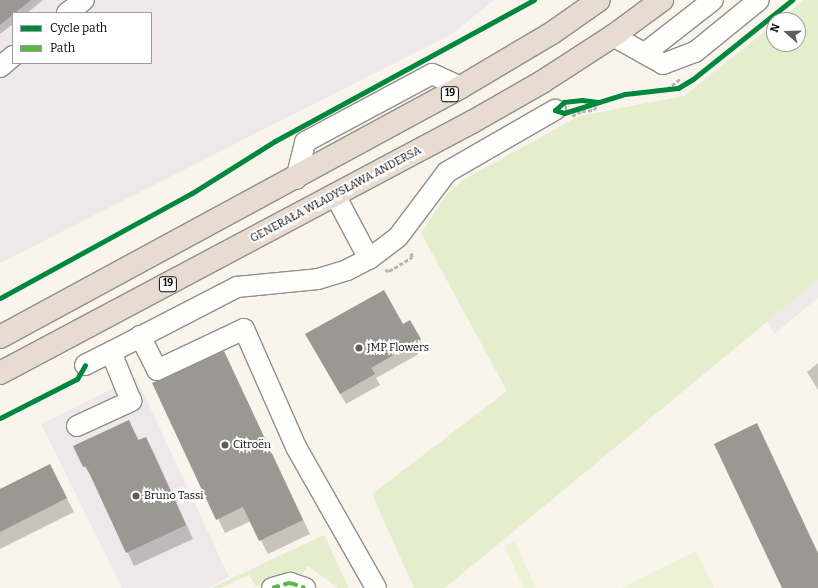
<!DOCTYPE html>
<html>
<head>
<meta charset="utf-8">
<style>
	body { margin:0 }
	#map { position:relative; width:818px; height:588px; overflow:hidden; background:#f9f5ec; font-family:Bitter,serif }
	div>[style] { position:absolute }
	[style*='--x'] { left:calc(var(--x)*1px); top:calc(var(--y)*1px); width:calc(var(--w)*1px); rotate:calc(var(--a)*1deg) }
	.industrial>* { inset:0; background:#efe8ea }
	.green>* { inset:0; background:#e4eecc }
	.pitch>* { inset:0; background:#edf2d5; transform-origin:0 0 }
	.shadow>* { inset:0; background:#0003 }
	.building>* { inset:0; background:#9b9893 }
	.path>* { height:2.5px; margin-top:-1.25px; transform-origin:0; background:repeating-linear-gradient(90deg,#b6b5b4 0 4px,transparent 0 6px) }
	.roads { filter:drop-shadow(1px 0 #918f8b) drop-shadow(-1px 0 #918f8b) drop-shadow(0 1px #918f8b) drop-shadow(0 -1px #918f8b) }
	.minor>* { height:20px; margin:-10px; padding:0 10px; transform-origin:10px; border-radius:10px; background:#fefefc }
	.highway>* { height:22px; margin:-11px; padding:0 11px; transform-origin:11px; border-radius:11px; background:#e8dcd2 }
	.quiet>* { height:4px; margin-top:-2px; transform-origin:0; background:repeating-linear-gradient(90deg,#58b947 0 8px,transparent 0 12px) }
	.cycleway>* { height:5px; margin:-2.5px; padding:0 2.5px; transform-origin:2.5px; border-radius:2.5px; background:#00873e }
	.dots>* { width:11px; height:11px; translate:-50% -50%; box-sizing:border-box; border:2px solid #fff; border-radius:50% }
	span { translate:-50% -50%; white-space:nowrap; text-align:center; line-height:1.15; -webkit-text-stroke:4px #fff; paint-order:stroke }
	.shield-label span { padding:1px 3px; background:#fff; border:1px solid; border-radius:3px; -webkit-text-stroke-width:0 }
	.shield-label { font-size:10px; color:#090909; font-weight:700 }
	.street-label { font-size:11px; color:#090909 }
	.poi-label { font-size:11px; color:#090909 }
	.left { translate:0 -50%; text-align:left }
	.legend { position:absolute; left:12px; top:12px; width:140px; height:52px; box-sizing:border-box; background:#fff; border:1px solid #9d9d9d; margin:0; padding:5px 7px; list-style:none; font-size:12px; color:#090909 }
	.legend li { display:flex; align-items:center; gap:8px; height:20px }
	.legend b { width:20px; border:1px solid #9d9d9d }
	.north { position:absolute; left:766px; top:12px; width:40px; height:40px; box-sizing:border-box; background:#fff; border:1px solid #9d9d9d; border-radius:50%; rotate:290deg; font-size:11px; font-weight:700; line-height:16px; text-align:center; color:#090909 }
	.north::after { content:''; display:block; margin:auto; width:14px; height:18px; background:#5d5c58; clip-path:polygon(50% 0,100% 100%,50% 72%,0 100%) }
</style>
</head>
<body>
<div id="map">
	<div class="industrial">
		<div style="clip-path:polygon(evenodd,0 0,494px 0,452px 34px,0 263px,0 0,13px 13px,151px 13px,151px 63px,13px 63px,13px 13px)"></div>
		<div style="clip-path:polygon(818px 280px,818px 298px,774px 334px,768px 321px)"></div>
		<div style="clip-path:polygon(136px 377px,229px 577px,207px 588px,122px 588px,41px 424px)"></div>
	</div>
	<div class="green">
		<div style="clip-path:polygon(804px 0,818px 0,818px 280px,445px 588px,414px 588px,372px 494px,507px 391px,421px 233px,446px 195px,463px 180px,579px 116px,684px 96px,774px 24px,774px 44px,798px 44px,798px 20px,779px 20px)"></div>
		<div style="clip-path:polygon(324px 535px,349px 588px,338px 588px,308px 566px,301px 577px,290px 571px,256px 587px,249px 575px,221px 588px,211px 588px)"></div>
	</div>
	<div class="pitch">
		<div style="left:514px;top:541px;width:52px;height:11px;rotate:65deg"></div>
		<div style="clip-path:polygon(696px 551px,714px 588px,621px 588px)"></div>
	</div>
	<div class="shadow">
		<div style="clip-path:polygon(0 0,43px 0,27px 13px,13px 13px,13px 24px,0 34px)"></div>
		<div style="clip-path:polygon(409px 321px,426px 350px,376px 378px,380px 385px,346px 404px,307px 335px,403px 325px)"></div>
		<div style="clip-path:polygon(224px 352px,310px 534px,268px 554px,251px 521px,225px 533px,153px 384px)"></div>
		<div style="clip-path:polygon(818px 363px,818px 390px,807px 372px)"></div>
		<div style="clip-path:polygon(129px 421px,139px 441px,146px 438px,153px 451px,193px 539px,134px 566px,93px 479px,84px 466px)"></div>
		<div style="clip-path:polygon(50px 466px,74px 512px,0 549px,0 490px)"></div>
	</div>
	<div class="building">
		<div style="clip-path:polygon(0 0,31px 0,0 25px)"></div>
		<div style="clip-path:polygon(384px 290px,403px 324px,410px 320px,421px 339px,371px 368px,375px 374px,340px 394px,305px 334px)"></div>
		<div style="clip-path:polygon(224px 351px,303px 520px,259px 541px,243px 507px,216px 520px,152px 383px)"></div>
		<div style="clip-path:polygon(129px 420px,138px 440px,146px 437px,186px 525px,126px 553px,86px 466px,83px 467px,73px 446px)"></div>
		<div style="clip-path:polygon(757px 423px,818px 553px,818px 588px,782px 588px,714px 444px)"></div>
		<div style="clip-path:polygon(50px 464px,67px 498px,0 532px,0 489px)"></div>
	</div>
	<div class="path">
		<div style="--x:667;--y:89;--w:18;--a:-38"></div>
		<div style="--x:572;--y:116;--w:11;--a:-27"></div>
		<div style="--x:582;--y:111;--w:12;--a:-5"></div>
		<div style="--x:594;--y:110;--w:9;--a:-63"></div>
		<div style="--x:385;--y:270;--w:4;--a:14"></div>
		<div style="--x:389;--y:271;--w:27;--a:-31"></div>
		<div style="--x:412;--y:257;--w:6;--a:-108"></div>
	</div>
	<div class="roads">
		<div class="minor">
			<div style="--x:67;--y:13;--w:21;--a:-37"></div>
			<div style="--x:613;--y:36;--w:57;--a:29.2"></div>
			<div style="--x:663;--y:64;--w:34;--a:-21"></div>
			<div style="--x:695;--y:52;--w:82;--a:-39.1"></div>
			<div style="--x:645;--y:53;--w:86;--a:-37.9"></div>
			<div style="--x:0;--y:67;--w:17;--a:-40"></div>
			<div style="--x:296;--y:179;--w:38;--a:-76"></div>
			<div style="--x:305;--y:142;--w:144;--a:-28.2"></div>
			<div style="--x:432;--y:74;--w:32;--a:24"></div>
			<div style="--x:335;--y:195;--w:72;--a:62"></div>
			<div style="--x:140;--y:336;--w:38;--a:63"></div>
			<div style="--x:157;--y:370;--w:96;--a:-25.2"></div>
			<div style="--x:244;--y:329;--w:129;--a:66.2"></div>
			<div style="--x:296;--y:447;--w:162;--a:60.4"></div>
			<div style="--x:85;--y:365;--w:29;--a:-27"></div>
			<div style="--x:77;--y:426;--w:60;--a:-24.8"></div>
			<div style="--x:131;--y:401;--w:53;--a:-112.2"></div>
			<div style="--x:111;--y:352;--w:142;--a:-27.3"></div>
			<div style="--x:237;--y:287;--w:81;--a:-5.6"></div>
			<div style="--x:318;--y:279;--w:30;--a:-17"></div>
			<div style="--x:347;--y:270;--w:25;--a:-27"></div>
			<div style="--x:369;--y:259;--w:36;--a:-37"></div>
			<div style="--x:398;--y:237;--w:81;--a:-53"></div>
			<div style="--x:447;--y:172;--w:125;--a:-29.9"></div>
			<div style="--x:272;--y:588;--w:19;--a:-16"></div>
			<div style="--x:290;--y:583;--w:16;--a:18"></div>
		</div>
		<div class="highway">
			<div style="--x:0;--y:337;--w:524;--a:-28.47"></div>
			<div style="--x:461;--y:87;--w:106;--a:-30.7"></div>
			<div style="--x:552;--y:33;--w:57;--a:-35.1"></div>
			<div style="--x:0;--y:373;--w:535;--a:-28"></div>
			<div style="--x:472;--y:122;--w:81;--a:-29.7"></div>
			<div style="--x:542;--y:82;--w:85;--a:-32.9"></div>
			<div style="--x:613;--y:36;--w:61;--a:-36.3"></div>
		</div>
	</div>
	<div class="quiet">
		<div style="--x:272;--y:588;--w:19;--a:-16"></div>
		<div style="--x:290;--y:583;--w:16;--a:18"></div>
	</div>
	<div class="cycleway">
		<div style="--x:598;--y:102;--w:16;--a:-173"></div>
		<div style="--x:582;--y:100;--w:18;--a:174"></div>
		<div style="--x:564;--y:102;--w:12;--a:138"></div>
		<div style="--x:555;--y:110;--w:9;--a:18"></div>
		<div style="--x:564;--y:113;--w:64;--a:-17.3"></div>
		<div style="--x:625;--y:94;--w:53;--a:-6.5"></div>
		<div style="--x:678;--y:88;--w:17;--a:-31"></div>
		<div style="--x:693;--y:79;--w:127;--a:-38.6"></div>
		<div style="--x:0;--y:298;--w:219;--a:-28.7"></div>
		<div style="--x:192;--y:193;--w:98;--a:-32.1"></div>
		<div style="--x:275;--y:141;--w:295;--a:-28.6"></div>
		<div style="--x:0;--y:418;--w:86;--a:-26.9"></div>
		<div style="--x:77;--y:379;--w:16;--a:-60"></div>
	</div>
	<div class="dots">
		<div style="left:359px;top:348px;background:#5d5c58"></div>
		<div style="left:225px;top:445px;background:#5d5c58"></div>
		<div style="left:136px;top:496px;background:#5d5c58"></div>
	</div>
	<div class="shield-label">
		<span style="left:450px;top:94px">19</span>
		<span style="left:168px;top:284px">19</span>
	</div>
	<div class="street-label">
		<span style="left:336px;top:195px;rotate:-28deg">GENERAŁA WŁADYSŁAWA ANDERSA</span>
	</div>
	<div class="poi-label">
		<span class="left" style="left:367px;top:348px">JMP Flowers</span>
		<span class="left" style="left:233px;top:445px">Citroën</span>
		<span class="left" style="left:144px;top:496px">Bruno Tassi</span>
	</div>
	<ul class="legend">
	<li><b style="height:5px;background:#00873e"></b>Cycle path</li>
	<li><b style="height:5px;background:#58b947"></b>Path</li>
	</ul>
	<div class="north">N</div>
</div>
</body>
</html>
